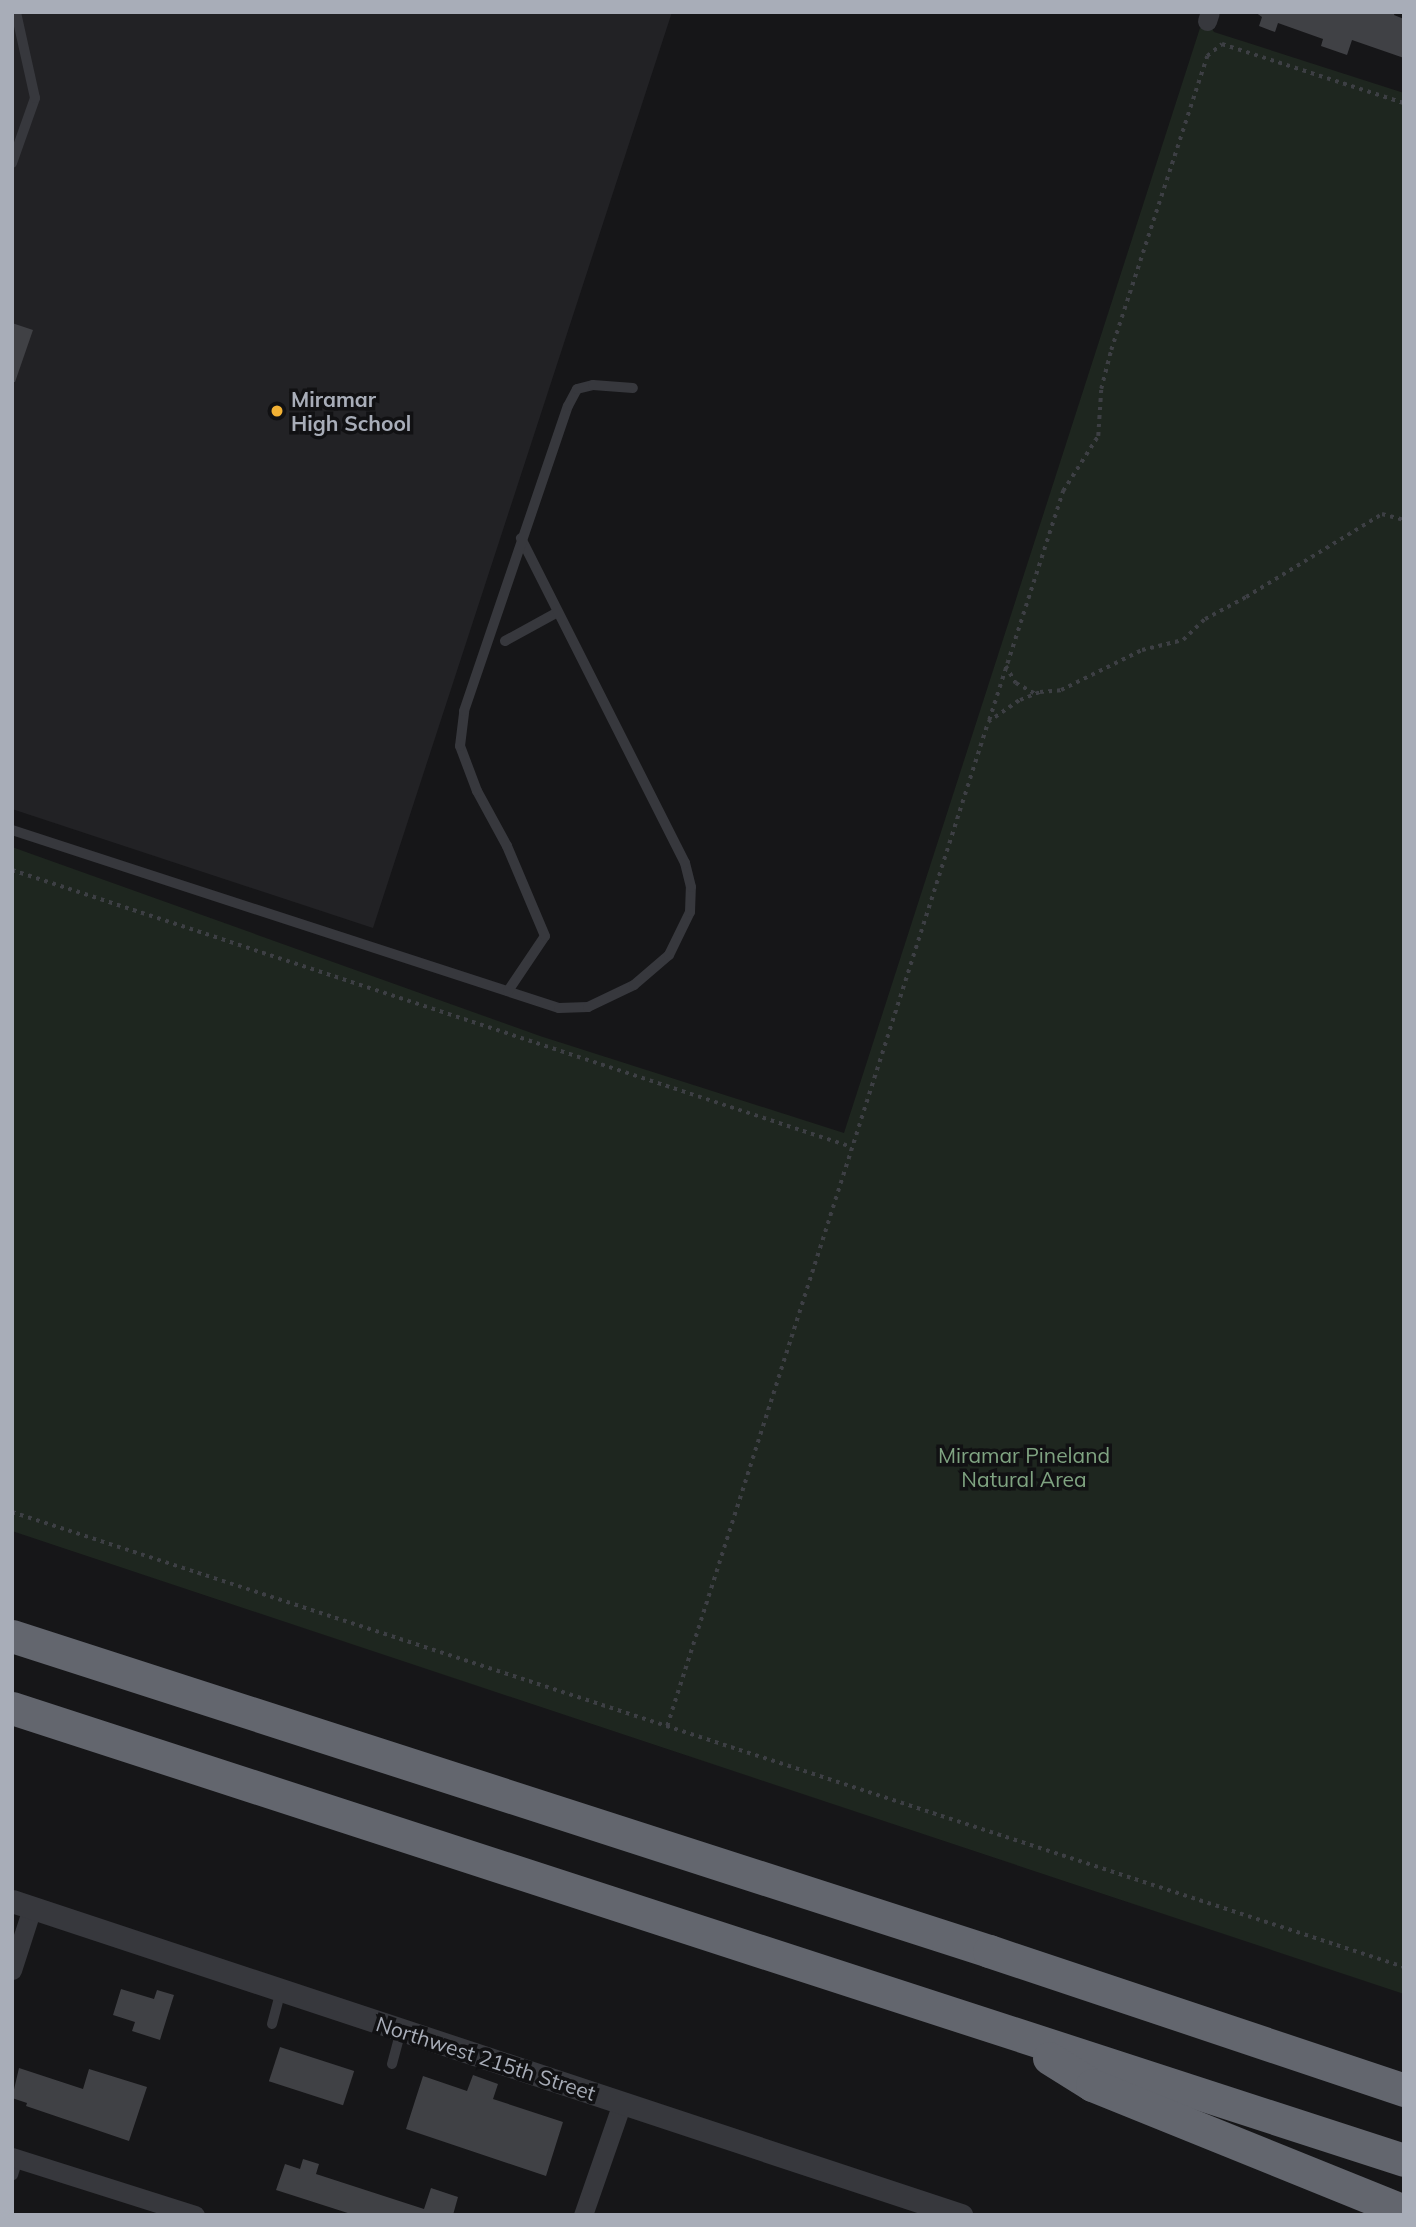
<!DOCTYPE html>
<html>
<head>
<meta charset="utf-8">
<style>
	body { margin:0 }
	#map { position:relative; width:1416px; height:2227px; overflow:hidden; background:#161618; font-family:Mulish,sans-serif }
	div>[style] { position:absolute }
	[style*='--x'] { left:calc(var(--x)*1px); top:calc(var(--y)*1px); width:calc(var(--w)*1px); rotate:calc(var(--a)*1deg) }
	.built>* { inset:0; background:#222225 }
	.green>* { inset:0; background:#1e261f }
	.building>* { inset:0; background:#404145; transform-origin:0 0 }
	.path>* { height:3.5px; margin-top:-1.75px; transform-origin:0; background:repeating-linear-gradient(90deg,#3d3f44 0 3.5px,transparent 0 8.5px) }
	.service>* { height:10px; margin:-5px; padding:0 5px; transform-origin:5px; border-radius:5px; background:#37383d }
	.minor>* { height:19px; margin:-9.5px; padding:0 9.5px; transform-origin:9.5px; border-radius:9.5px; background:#37383d }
	.tertiary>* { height:23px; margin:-11.5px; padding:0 11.5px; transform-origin:11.5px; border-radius:11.5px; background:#37383d }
	.motorway>* { height:33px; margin:-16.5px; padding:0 16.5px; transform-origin:16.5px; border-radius:16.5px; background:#63666e }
	.dots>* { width:19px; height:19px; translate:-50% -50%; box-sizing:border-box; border:4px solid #111113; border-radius:50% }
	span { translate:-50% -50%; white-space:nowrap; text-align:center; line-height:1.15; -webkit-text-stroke:7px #111113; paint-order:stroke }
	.poi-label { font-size:21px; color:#a8adb8; font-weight:700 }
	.left { translate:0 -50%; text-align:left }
	.park-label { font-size:21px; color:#7fa381 }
	.street-label { font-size:21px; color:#a8adb8 }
	.frame { position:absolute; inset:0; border:14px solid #a8adb8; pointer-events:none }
</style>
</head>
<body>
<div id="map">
	<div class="built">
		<div style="clip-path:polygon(12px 12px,672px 12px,373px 928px,12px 809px)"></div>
	</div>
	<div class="green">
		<div style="clip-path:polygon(1207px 21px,1214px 32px,1404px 93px,1404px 1994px,12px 1531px,12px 847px,540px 1036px,844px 1133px,1200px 28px)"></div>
	</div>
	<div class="building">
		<div style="clip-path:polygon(1255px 12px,1395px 12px,1394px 15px,1404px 19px,1404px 58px,1352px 40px,1347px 55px,1321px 46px,1323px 39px,1278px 23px,1275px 32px,1259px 26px,1262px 17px)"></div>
		<div style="clip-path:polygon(12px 323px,33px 330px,15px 382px,12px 382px)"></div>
		<div style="clip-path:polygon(121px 1989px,154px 1999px,157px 1990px,174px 1995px,160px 2040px,132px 2031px,135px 2022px,113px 2015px)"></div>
		<div style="left:280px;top:2047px;width:78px;height:36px;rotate:18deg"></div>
		<div style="clip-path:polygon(19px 2068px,83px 2089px,89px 2069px,147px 2087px,129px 2141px,26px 2106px,27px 2103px,12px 2098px)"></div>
		<div style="clip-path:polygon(473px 2075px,498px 2084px,493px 2099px,563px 2122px,546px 2176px,406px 2129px,423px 2076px,467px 2091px)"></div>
		<div style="clip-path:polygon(303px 2159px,319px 2164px,316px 2174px,424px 2209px,431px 2188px,458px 2197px,453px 2215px,354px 2215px,276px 2190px,285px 2164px,300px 2169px)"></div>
	</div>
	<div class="path">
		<div style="--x:1006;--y:666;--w:20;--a:60"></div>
		<div style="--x:1016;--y:683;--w:21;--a:29"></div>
		<div style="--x:989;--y:720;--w:241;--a:-72.1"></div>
		<div style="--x:1063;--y:491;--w:65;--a:-57.5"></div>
		<div style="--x:1098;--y:436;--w:47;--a:-86.3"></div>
		<div style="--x:1101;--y:389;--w:40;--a:-75.6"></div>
		<div style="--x:1111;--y:350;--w:309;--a:-71.9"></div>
		<div style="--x:1207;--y:56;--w:19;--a:-39"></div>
		<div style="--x:1222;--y:44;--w:191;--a:18"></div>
		<div style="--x:12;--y:870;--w:884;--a:18.25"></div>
		<div style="--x:12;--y:1512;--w:1464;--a:18.1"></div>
		<div style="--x:667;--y:1726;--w:1054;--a:-72.27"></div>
		<div style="--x:988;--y:722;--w:39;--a:-35"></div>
		<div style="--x:1020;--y:700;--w:22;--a:-22"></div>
		<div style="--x:1040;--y:692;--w:21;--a:-5"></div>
		<div style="--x:1061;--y:690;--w:90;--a:-26.3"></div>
		<div style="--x:1142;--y:650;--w:42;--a:-13.7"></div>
		<div style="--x:1183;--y:640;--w:30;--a:-44"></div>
		<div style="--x:1205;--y:619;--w:47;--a:-28.2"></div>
		<div style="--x:1246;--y:597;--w:159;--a:-31.4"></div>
		<div style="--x:1382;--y:514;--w:23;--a:15"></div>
	</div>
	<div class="service">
		<div style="--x:12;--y:163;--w:69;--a:-70.5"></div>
		<div style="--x:35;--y:98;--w:88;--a:-102.5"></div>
		<div style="--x:505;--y:641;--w:60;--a:-28.7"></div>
		<div style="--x:12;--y:830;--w:575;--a:18.03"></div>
		<div style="--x:559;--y:1008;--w:29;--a:-2"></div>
		<div style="--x:588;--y:1007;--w:51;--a:-25.6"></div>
		<div style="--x:634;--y:985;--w:46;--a:-40.6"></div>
		<div style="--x:669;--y:955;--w:48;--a:-64"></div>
		<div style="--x:690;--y:912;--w:25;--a:-88"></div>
		<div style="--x:691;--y:887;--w:25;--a:-104"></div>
		<div style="--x:685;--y:863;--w:364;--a:-116.8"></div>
		<div style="--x:508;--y:991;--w:66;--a:-56.1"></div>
		<div style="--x:545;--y:936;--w:98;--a:-112.9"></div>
		<div style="--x:507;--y:846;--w:63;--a:-118.6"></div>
		<div style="--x:477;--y:791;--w:48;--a:-110.7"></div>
		<div style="--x:460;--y:746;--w:35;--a:-83"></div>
		<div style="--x:464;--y:711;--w:322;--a:-71.2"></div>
		<div style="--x:568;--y:406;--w:19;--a:-62"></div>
		<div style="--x:577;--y:389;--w:16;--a:-14"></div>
		<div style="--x:593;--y:385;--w:40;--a:4.3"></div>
		<div style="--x:272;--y:2024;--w:34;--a:-75"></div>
		<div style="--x:392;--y:2064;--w:35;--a:-75"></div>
		<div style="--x:13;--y:2175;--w:17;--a:-73"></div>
	</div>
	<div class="minor">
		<div style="--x:1207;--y:21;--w:9;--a:-72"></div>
		<div style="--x:12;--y:1970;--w:65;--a:-72.1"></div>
		<div style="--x:12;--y:2157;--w:192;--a:17.6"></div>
		<div style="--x:583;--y:2215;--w:119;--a:-70.8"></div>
	</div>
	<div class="tertiary">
		<div style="--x:12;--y:1901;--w:1000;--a:18.31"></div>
	</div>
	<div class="motorway">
		<div style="--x:12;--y:1636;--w:1027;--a:17.87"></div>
		<div style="--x:989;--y:1951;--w:438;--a:18.5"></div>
		<div style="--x:12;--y:1708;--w:1464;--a:17.99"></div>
		<div style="--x:1049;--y:2058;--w:51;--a:32.1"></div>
		<div style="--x:1092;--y:2085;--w:336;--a:22"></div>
	</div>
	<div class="dots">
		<div style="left:277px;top:411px;background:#f2b134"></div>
	</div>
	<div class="poi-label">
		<span class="left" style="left:291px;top:411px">Miramar<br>High School</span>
	</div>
	<div class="park-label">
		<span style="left:1024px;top:1467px">Miramar Pineland<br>Natural Area</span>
	</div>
	<div class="street-label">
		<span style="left:486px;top:2058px;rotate:18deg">Northwest 215th Street</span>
	</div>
	<div class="frame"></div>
</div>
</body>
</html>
